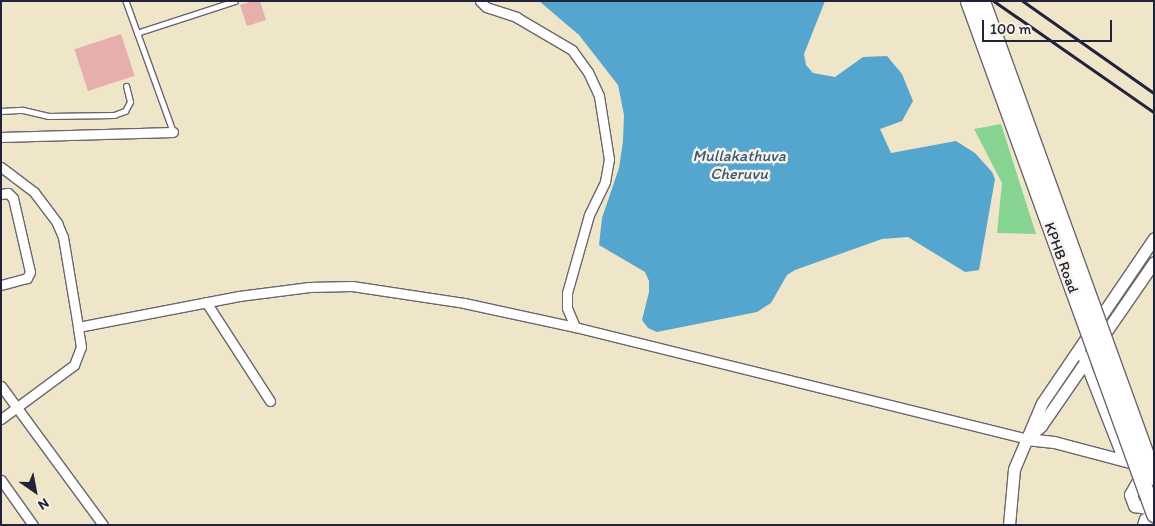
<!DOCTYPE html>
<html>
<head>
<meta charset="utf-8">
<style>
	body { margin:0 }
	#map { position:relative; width:1155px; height:526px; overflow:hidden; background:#efe5c9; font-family:Itim,sans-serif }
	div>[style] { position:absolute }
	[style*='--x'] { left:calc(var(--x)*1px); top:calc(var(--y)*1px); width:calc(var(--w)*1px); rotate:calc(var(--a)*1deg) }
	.green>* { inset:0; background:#86d392 }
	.water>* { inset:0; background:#55a6cf }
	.building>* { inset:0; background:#e7afab; transform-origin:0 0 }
	.roads { filter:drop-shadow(1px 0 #6a666d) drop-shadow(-1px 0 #6a666d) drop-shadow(0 1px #6a666d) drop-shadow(0 -1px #6a666d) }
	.service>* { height:4.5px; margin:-2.25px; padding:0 2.25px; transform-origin:2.25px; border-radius:2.25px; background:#fff }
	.minor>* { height:9px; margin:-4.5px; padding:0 4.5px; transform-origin:4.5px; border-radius:4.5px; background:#fff }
	.tertiary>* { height:11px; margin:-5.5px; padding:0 5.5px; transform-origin:5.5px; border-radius:5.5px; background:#fff }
	.secondary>* { height:12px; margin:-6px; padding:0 6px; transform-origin:6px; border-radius:6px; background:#fff }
	.rail>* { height:2.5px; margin:-1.25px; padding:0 1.25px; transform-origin:1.25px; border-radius:1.25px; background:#22223b }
	.bridges { filter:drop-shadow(1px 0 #6a666d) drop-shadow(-1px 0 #6a666d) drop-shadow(0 1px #6a666d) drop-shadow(0 -1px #6a666d) }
	.primary-bridge>* { height:15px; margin:-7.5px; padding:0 7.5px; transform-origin:7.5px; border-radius:7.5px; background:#fff }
	span { translate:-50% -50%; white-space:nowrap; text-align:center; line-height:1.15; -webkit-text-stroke:5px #f7f3e8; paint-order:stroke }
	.street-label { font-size:15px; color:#22223b }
	.water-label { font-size:16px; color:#365776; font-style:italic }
	.frame { position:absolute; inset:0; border:2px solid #22223b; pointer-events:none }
	.north { position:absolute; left:10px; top:466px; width:50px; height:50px; -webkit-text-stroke:4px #f7f3e8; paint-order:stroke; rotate:147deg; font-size:14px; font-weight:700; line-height:20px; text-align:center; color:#22223b }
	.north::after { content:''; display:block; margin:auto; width:18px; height:22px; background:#22223b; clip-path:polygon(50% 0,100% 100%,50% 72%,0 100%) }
	.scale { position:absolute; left:982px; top:20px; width:130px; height:22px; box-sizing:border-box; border:2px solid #22223b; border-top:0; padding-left:6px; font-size:15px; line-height:18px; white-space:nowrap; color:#22223b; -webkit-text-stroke:4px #f7f3e8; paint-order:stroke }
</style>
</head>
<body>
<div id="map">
	<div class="green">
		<div style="clip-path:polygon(1001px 124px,1036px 234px,997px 233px,1002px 183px,974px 129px)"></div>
	</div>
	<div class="water">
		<div style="clip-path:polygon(539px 1px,825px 1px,804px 54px,806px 65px,813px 73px,835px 77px,863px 57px,887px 56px,902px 74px,913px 101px,902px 121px,880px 129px,891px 153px,956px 141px,975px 153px,992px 172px,995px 179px,979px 270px,965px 272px,908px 237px,882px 239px,795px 270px,787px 275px,771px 303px,757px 312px,657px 332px,648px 328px,642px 320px,649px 292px,649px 281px,645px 272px,599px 245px,602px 218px,619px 168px,623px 141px,624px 115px,618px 85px,579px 35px)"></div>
	</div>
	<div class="building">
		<div style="clip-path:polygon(253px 1px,260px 1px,266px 20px,247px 26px,240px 5px)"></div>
		<div style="left:121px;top:34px;width:44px;height:49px;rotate:72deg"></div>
	</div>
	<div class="roads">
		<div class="service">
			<div style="--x:126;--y:1;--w:138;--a:70.1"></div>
			<div style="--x:137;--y:33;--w:103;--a:-18.1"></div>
			<div style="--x:1;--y:111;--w:22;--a:-3"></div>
			<div style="--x:23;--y:110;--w:26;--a:13"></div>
			<div style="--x:48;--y:116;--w:66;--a:-0.9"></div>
			<div style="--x:114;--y:115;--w:12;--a:-20"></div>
			<div style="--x:125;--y:111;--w:10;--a:-61"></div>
			<div style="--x:130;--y:102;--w:16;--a:-104"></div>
		</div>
		<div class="minor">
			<div style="--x:480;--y:1;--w:8;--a:45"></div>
			<div style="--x:486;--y:7;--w:32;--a:18"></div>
			<div style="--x:516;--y:17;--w:65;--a:30.5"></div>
			<div style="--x:572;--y:50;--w:27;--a:54"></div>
			<div style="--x:588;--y:72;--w:26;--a:65"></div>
			<div style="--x:599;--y:96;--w:64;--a:81"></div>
			<div style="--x:609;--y:159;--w:23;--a:100"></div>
			<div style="--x:605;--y:182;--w:37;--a:116"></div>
			<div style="--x:589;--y:215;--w:81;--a:105.8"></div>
			<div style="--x:567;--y:293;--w:15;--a:90"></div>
			<div style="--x:567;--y:308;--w:21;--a:67"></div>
			<div style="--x:1;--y:137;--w:172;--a:-1.7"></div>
			<div style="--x:1;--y:167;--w:41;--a:37.1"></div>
			<div style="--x:34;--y:192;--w:39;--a:53"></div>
			<div style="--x:57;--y:223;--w:15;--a:67"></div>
			<div style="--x:63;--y:237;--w:91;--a:80.5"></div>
			<div style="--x:1;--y:194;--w:7;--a:-8"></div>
			<div style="--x:8;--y:193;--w:7;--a:45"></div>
			<div style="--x:13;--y:198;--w:76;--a:77.1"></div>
			<div style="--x:30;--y:272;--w:7;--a:117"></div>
			<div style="--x:27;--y:278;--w:27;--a:165"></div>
			<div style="--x:206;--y:302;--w:118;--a:57.1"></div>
			<div style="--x:1079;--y:348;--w:120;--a:68.6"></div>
			<div style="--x:1;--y:386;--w:172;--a:53.7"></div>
			<div style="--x:1;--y:419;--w:91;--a:-36.5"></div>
			<div style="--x:74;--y:365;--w:19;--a:-69"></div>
			<div style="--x:81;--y:347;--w:20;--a:-99"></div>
			<div style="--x:78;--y:327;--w:164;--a:-10.9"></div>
			<div style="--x:239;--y:296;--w:71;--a:-7.3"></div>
			<div style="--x:309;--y:287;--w:43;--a:-1.3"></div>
			<div style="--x:352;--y:286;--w:113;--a:8.6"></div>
			<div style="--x:464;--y:303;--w:114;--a:12.2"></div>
			<div style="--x:575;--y:327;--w:465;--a:13.9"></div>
			<div style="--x:1;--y:480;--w:55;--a:54.6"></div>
		</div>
		<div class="tertiary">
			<div style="--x:1026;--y:439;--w:20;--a:-41"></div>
			<div style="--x:1041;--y:426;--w:199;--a:-55.4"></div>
			<div style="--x:1026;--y:439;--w:28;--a:6"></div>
			<div style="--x:1054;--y:442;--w:90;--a:14.8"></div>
			<div style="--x:1009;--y:525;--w:56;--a:-84.9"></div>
			<div style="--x:1014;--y:469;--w:72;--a:-67"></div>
			<div style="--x:1042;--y:403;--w:199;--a:-55.8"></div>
			<div style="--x:1143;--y:525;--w:6;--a:-72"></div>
			<div style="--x:1145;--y:519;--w:9;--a:-13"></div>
		</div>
		<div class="secondary">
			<div style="--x:1152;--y:481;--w:14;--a:172"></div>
			<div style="--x:1138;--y:483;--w:14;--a:120"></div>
			<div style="--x:1131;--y:495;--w:12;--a:70"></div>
			<div style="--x:1135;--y:506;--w:19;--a:9"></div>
		</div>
	</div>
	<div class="rail">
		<div style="--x:994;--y:1;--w:195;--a:34.8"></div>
		<div style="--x:1023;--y:1;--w:160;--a:35.1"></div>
	</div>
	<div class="bridges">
		<div class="primary-bridge">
			<div style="--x:968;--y:1;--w:546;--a:70.07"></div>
			<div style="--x:982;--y:1;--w:506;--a:70.13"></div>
		</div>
	</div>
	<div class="street-label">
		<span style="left:1061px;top:258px;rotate:70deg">KPHB Road</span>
	</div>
	<div class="water-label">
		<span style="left:739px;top:165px">Mullakathuva<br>Cheruvu</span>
	</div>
	<div class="frame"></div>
	<div class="north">N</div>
	<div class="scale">100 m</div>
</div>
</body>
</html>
